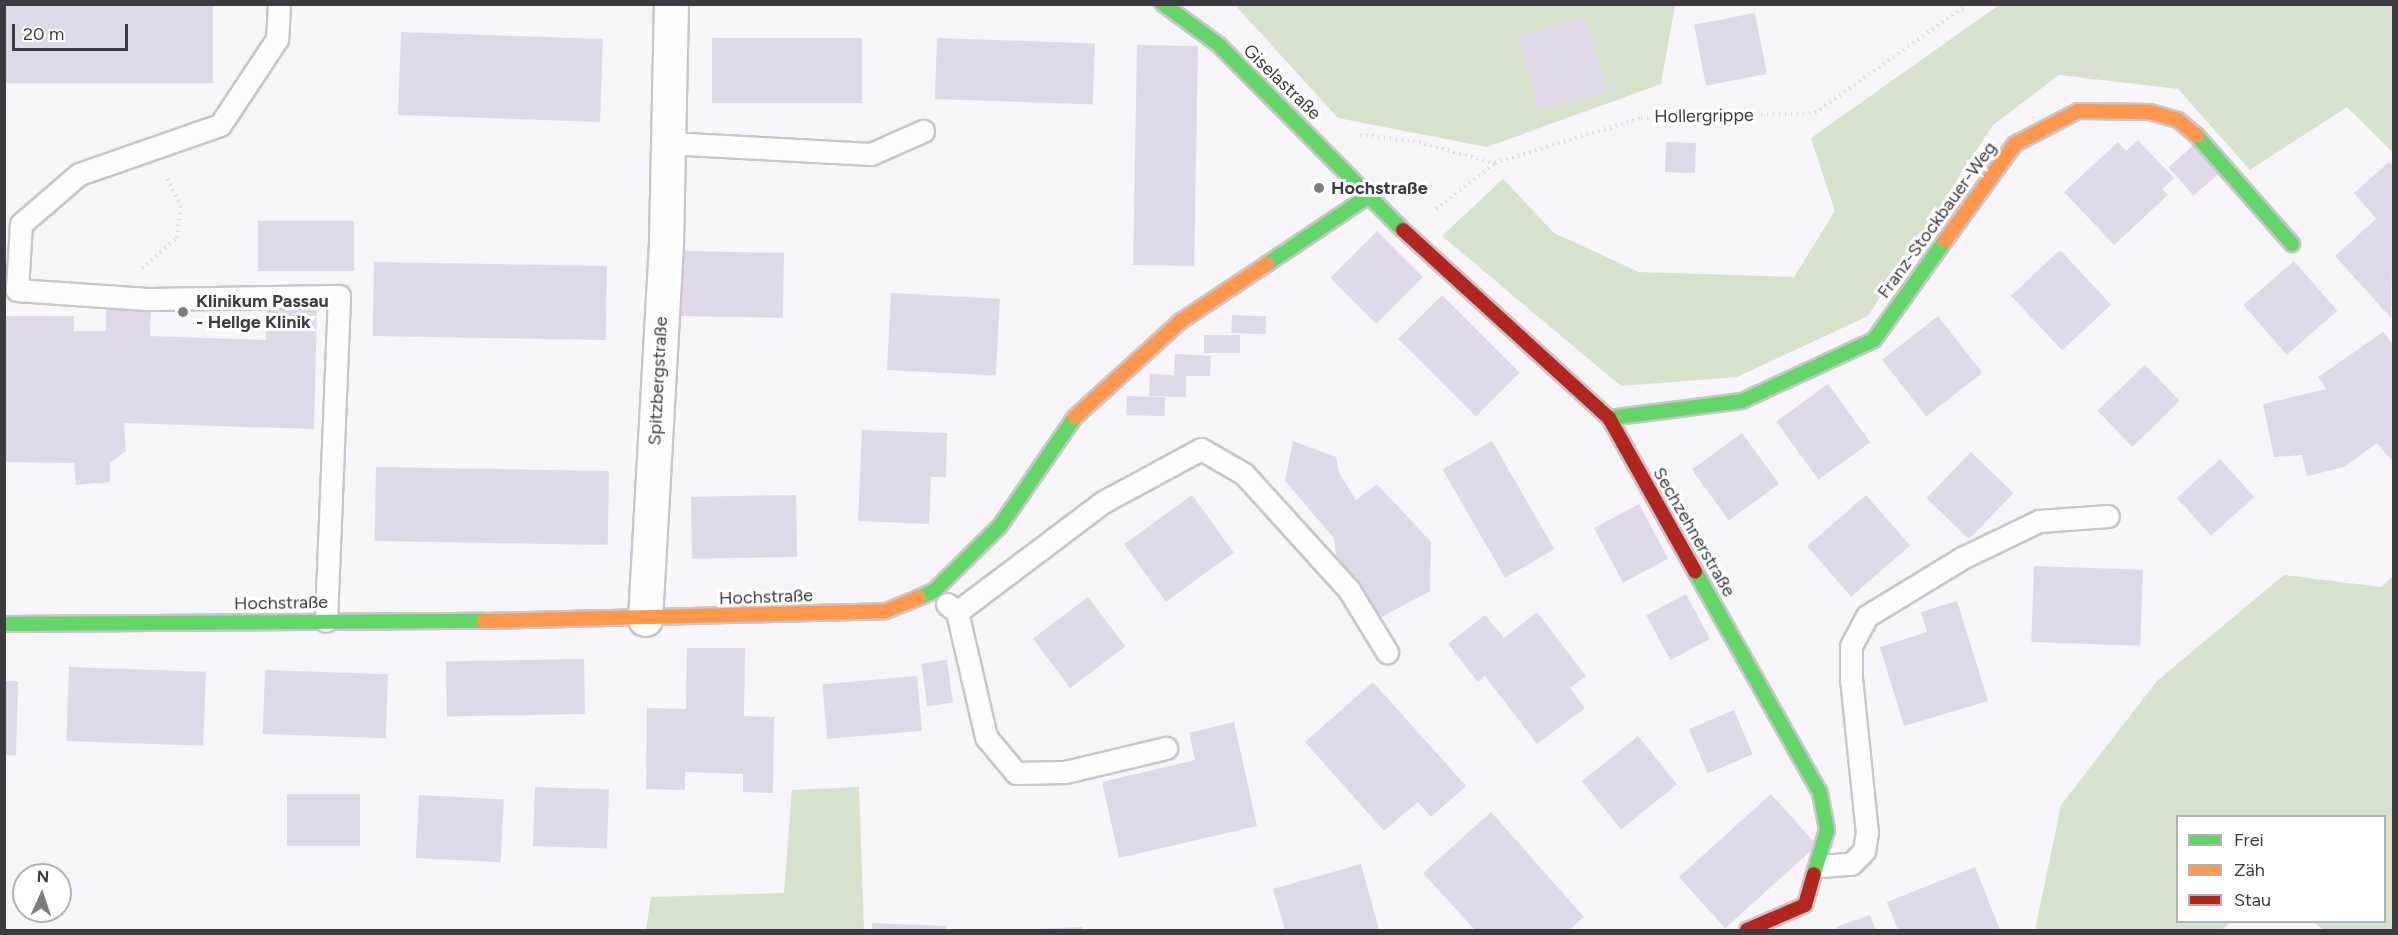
<!DOCTYPE html>
<html>
<head>
<meta charset="utf-8">
<style>
	body { margin:0 }
	#map { position:relative; width:2398px; height:935px; overflow:hidden; background:#f7f4fa; font-family:Figtree,sans-serif }
	div>[style] { position:absolute }
	[style*='--x'] { left:calc(var(--x)*1px); top:calc(var(--y)*1px); width:calc(var(--w)*1px); rotate:calc(var(--a)*1deg) }
	.green>* { inset:0; background:#d7e2cc }
	.building>* { inset:0; background:#e0d8e8; transform-origin:0 0 }
	.path>* { height:4px; margin-top:-2px; transform-origin:0; background:repeating-linear-gradient(90deg,#dedcdf 0 1.5px,transparent 0 6px) }
	.roads { filter:drop-shadow(2px 0 #c8c5cb) drop-shadow(-2px 0 #c8c5cb) drop-shadow(0 2px #c8c5cb) drop-shadow(0 -2px #c8c5cb) }
	.lane>* { height:21px; margin:-10.5px; padding:0 10.5px; transform-origin:10.5px; border-radius:10.5px; background:#fefdfe }
	.street>* { height:33px; margin:-16.5px; padding:0 16.5px; transform-origin:16.5px; border-radius:16.5px; background:#fefdfe }
	.fast>* { height:14px; margin:-7px; padding:0 7px; transform-origin:7px; border-radius:7px; background:#63d668 }
	.slow>* { height:14px; margin:-7px; padding:0 7px; transform-origin:7px; border-radius:7px; background:#ff974d }
	.jam>* { height:14px; margin:-7px; padding:0 7px; transform-origin:7px; border-radius:7px; background:#b3261e }
	.dots>* { width:16px; height:16px; translate:-50% -50%; box-sizing:border-box; border:3px solid #fff; border-radius:50% }
	span { translate:-50% -50%; white-space:nowrap; text-align:center; line-height:1.15; -webkit-text-stroke:6px #fff; paint-order:stroke }
	.street-label { font-size:18px; color:#3e3a42 }
	.poi-label { font-size:18px; color:#3e3a42; font-weight:700 }
	.left { translate:0 -50%; text-align:left }
	.frame { position:absolute; inset:0; border:6px solid #3e3a42; pointer-events:none }
	.legend { position:absolute; left:2176px; top:815px; width:210px; height:108px; box-sizing:border-box; background:#fff; border:2px solid #b2b0b3; margin:0; padding:8px 10px; list-style:none; font-size:18px; color:#3e3a42 }
	.legend li { display:flex; align-items:center; gap:12px; height:30px }
	.legend b { width:30px; border:2px solid #b2b0b3 }
	.north { position:absolute; left:12px; top:863px; width:60px; height:60px; box-sizing:border-box; background:#fff; border:2px solid #b2b0b3; border-radius:50%; rotate:3deg; font-size:16px; font-weight:700; line-height:24px; text-align:center; color:#3e3a42 }
	.north::after { content:''; display:block; margin:auto; width:21px; height:27px; background:#7f7b82; clip-path:polygon(50% 0,100% 100%,50% 72%,0 100%) }
	.scale { position:absolute; left:12px; top:24px; width:116px; height:27px; box-sizing:border-box; border:3px solid #3e3a42; border-top:0; padding-left:8px; font-size:18px; line-height:21px; white-space:nowrap; color:#3e3a42; -webkit-text-stroke:4px #fff; paint-order:stroke }
</style>
</head>
<body>
<div id="map">
	<div class="green">
		<div style="clip-path:polygon(1235px 5px,1675px 5px,1661px 84px,1487px 147px,1338px 118px)"></div>
		<div style="clip-path:polygon(1999px 5px,2393px 5px,2393px 153px,2347px 107px,2250px 170px,2178px 89px,2059px 75px,1993px 125px,1868px 316px,1737px 377px,1621px 386px,1442px 236px,1503px 179px,1554px 233px,1639px 272px,1794px 277px,1835px 211px,1811px 138px)"></div>
		<div style="clip-path:polygon(2284px 575px,2381px 587px,2393px 576px,2393px 930px,2324px 930px,2313px 922px,2384px 922px,2384px 816px,2178px 816px,2178px 922px,2230px 922px,2222px 930px,2035px 930px,2061px 805px,2157px 681px)"></div>
		<div style="clip-path:polygon(859px 787px,864px 930px,646px 930px,651px 897px,784px 893px,792px 790px)"></div>
	</div>
	<div class="building">
		<div style="left:4px;top:4px;width:209px;height:79px"></div>
		<div style="left:1755px;top:13px;width:62px;height:62px;rotate:79deg"></div>
		<div style="left:1587px;top:17px;width:78px;height:71px;rotate:75deg"></div>
		<div style="left:401px;top:32px;width:202px;height:83px;rotate:2deg"></div>
		<div style="left:862px;top:38px;width:65px;height:150px;rotate:90deg"></div>
		<div style="left:937px;top:38px;width:158px;height:61px;rotate:2deg"></div>
		<div style="left:1137px;top:45px;width:61px;height:220px;rotate:1deg"></div>
		<div style="clip-path:polygon(2138px 140px,2174px 178px,2162px 189px,2168px 195px,2114px 245px,2064px 192px,2118px 142px,2126px 151px)"></div>
		<div style="left:1666px;top:142px;width:30px;height:30px;rotate:2deg"></div>
		<div style="left:2195px;top:144px;width:38px;height:35px;rotate:49deg"></div>
		<div style="clip-path:polygon(2389px 162px,2394px 167px,2391px 318px,2335px 256px,2376px 219px,2354px 193px)"></div>
		<div style="left:258px;top:221px;width:96px;height:50px"></div>
		<div style="left:1377px;top:231px;width:65px;height:66px;rotate:45deg"></div>
		<div style="left:2060px;top:250px;width:75px;height:67px;rotate:47deg"></div>
		<div style="left:681px;top:251px;width:103px;height:65px;rotate:1deg"></div>
		<div style="left:2294px;top:261px;width:66px;height:67px;rotate:49deg"></div>
		<div style="left:374px;top:262px;width:233px;height:74px;rotate:1deg"></div>
		<div style="left:891px;top:293px;width:109px;height:77px;rotate:3deg"></div>
		<div style="left:1442px;top:295px;width:110px;height:62px;rotate:45deg"></div>
		<div style="clip-path:polygon(106px 307px,151px 309px,150px 336px,266px 340px,267px 307px,317px 309px,314px 429px,124px 423px,126px 451px,110px 463px,110px 482px,76px 485px,74px 463px,4px 462px,4px 316px,74px 316px,74px 331px,106px 331px)"></div>
		<div style="left:1232px;top:315px;width:34px;height:18px;rotate:2deg"></div>
		<div style="left:1938px;top:316px;width:72px;height:71px;rotate:52deg"></div>
		<div style="clip-path:polygon(2383px 332px,2394px 345px,2394px 463px,2377px 443px,2344px 467px,2307px 476px,2302px 455px,2274px 457px,2263px 404px,2327px 389px,2318px 377px)"></div>
		<div style="left:1204px;top:335px;width:36px;height:18px"></div>
		<div style="clip-path:polygon(1175px 354px,1211px 356px,1210px 376px,1186px 376px,1186px 397px,1149px 396px,1150px 374px,1174px 375px)"></div>
		<div style="left:2145px;top:365px;width:50px;height:66px;rotate:46deg"></div>
		<div style="left:1828px;top:384px;width:72px;height:64px;rotate:54deg"></div>
		<div style="left:1127px;top:396px;width:38px;height:19px;rotate:2deg"></div>
		<div style="clip-path:polygon(862px 430px,947px 433px,946px 477px,931px 477px,929px 524px,858px 521px)"></div>
		<div style="left:1742px;top:433px;width:63px;height:62px;rotate:54deg"></div>
		<div style="clip-path:polygon(1293px 441px,1336px 457px,1339px 473px,1356px 500px,1377px 484px,1431px 542px,1430px 591px,1382px 617px,1337px 562px,1334px 538px,1285px 481px)"></div>
		<div style="left:1492px;top:441px;width:125px;height:57px;rotate:60deg"></div>
		<div style="left:1971px;top:452px;width:59px;height:64px;rotate:44deg"></div>
		<div style="left:2220px;top:459px;width:51px;height:58px;rotate:48deg"></div>
		<div style="left:376px;top:467px;width:233px;height:74px;rotate:1deg"></div>
		<div style="left:796px;top:495px;width:62px;height:105px;rotate:89deg"></div>
		<div style="left:1192px;top:495px;width:71px;height:84px;rotate:54deg"></div>
		<div style="left:1866px;top:495px;width:67px;height:78px;rotate:49deg"></div>
		<div style="left:1639px;top:504px;width:62px;height:51px;rotate:62deg"></div>
		<div style="left:2034px;top:566px;width:109px;height:76px;rotate:2deg"></div>
		<div style="left:1686px;top:594px;width:51px;height:45px;rotate:62deg"></div>
		<div style="left:1088px;top:597px;width:62px;height:69px;rotate:53deg"></div>
		<div style="clip-path:polygon(1957px 601px,1988px 701px,1904px 726px,1880px 647px,1927px 632px,1921px 612px)"></div>
		<div style="clip-path:polygon(1537px 612px,1586px 676px,1570px 688px,1585px 708px,1537px 744px,1485px 676px,1478px 682px,1448px 644px,1485px 615px,1504px 638px)"></div>
		<div style="clip-path:polygon(687px 648px,745px 648px,744px 716px,774px 717px,773px 793px,743px 792px,743px 774px,685px 772px,685px 790px,646px 789px,647px 708px,686px 709px)"></div>
		<div style="left:584px;top:659px;width:55px;height:138px;rotate:89deg"></div>
		<div style="left:947px;top:660px;width:43px;height:26px;rotate:82deg"></div>
		<div style="left:69px;top:667px;width:137px;height:74px;rotate:2deg"></div>
		<div style="left:265px;top:670px;width:123px;height:64px;rotate:2deg"></div>
		<div style="left:917px;top:676px;width:55px;height:95px;rotate:85deg"></div>
		<div style="clip-path:polygon(5px 681px,18px 681px,16px 755px,5px 755px)"></div>
		<div style="clip-path:polygon(1373px 682px,1466px 786px,1431px 817px,1418px 802px,1384px 831px,1305px 742px)"></div>
		<div style="left:1734px;top:710px;width:48px;height:49px;rotate:67deg"></div>
		<div style="clip-path:polygon(1234px 722px,1257px 826px,1119px 858px,1102px 782px,1195px 760px,1189px 733px)"></div>
		<div style="left:1638px;top:736px;width:62px;height:72px;rotate:51deg"></div>
		<div style="left:535px;top:787px;width:74px;height:59px;rotate:2deg"></div>
		<div style="left:287px;top:794px;width:73px;height:52px"></div>
		<div style="left:1771px;top:794px;width:69px;height:124px;rotate:48deg"></div>
		<div style="left:419px;top:795px;width:85px;height:63px;rotate:3deg"></div>
		<div style="clip-path:polygon(1491px 812px,1584px 917px,1569px 930px,1475px 930px,1423px 873px)"></div>
		<div style="clip-path:polygon(1361px 864px,1379px 930px,1285px 930px,1273px 889px)"></div>
		<div style="clip-path:polygon(1975px 867px,2000px 930px,1898px 930px,1887px 902px)"></div>
		<div style="clip-path:polygon(1870px 915px,1876px 930px,1838px 930px,1836px 927px)"></div>
		<div style="clip-path:polygon(872px 923px,946px 926px,946px 930px,872px 930px)"></div>
		<div style="clip-path:polygon(1082px 927px,1083px 930px,1036px 930px,1036px 929px)"></div>
	</div>
	<div class="path">
		<div style="--x:2084;--y:73;--w:120;--a:-35.1"></div>
		<div style="--x:1360;--y:135;--w:53;--a:6.5"></div>
		<div style="--x:1413;--y:141;--w:85;--a:15"></div>
		<div style="--x:1495;--y:163;--w:153;--a:-17.1"></div>
		<div style="--x:1641;--y:118;--w:174;--a:-1.6"></div>
		<div style="--x:1815;--y:113;--w:188;--a:-35.5"></div>
		<div style="--x:1436;--y:209;--w:75;--a:-37.9"></div>
		<div style="--x:142;--y:268;--w:46;--a:-40.6"></div>
		<div style="--x:177;--y:238;--w:31;--a:-83"></div>
		<div style="--x:181;--y:207;--w:34;--a:-116"></div>
	</div>
	<div class="roads">
		<div class="lane">
			<div style="--x:279;--y:4;--w:35;--a:93"></div>
			<div style="--x:277;--y:39;--w:103;--a:123.5"></div>
			<div style="--x:220;--y:125;--w:149;--a:160.8"></div>
			<div style="--x:79;--y:174;--w:77;--a:139.2"></div>
			<div style="--x:21;--y:224;--w:66;--a:93.5"></div>
			<div style="--x:17;--y:290;--w:130;--a:4"></div>
			<div style="--x:147;--y:299;--w:192;--a:-0.9"></div>
			<div style="--x:339;--y:296;--w:325;--a:92.3"></div>
			<div style="--x:668;--y:143;--w:203;--a:3.1"></div>
			<div style="--x:871;--y:154;--w:57;--a:-23.9"></div>
			<div style="--x:947;--y:604;--w:13;--a:39"></div>
			<div style="--x:957;--y:612;--w:128;--a:76.9"></div>
			<div style="--x:986;--y:737;--w:47;--a:50.2"></div>
			<div style="--x:1016;--y:773;--w:49;--a:-1.2"></div>
			<div style="--x:1065;--y:772;--w:104;--a:-13.4"></div>
			<div style="--x:957;--y:612;--w:183;--a:-37"></div>
			<div style="--x:1103;--y:502;--w:111;--a:-28.4"></div>
			<div style="--x:1201;--y:449;--w:50;--a:30.2"></div>
			<div style="--x:1244;--y:474;--w:156;--a:47.8"></div>
			<div style="--x:1349;--y:590;--w:73;--a:58.5"></div>
			<div style="--x:1820;--y:866;--w:31;--a:-4"></div>
			<div style="--x:1851;--y:864;--w:18;--a:-45"></div>
			<div style="--x:1864;--y:851;--w:18;--a:-81"></div>
			<div style="--x:1867;--y:833;--w:155;--a:-95.9"></div>
			<div style="--x:1851;--y:679;--w:33;--a:-90"></div>
			<div style="--x:1851;--y:646;--w:34;--a:-62"></div>
			<div style="--x:1867;--y:616;--w:111;--a:-31.4"></div>
			<div style="--x:1962;--y:558;--w:85;--a:-25.7"></div>
			<div style="--x:2039;--y:521;--w:69;--a:-4.1"></div>
		</div>
		<div class="street">
			<div style="--x:645;--y:619;--w:379;--a:-86.8"></div>
			<div style="--x:666;--y:241;--w:237;--a:-88.8"></div>
		</div>
		<div class="fast">
			<div style="--x:1163;--y:4;--w:69;--a:36.2"></div>
			<div style="--x:1219;--y:45;--w:261;--a:45.2"></div>
			<div style="--x:2197;--y:136;--w:144;--a:48.7"></div>
			<div style="--x:1267;--y:264;--w:120;--a:-33.8"></div>
			<div style="--x:1609;--y:418;--w:134;--a:-7.3"></div>
			<div style="--x:1742;--y:401;--w:145;--a:-24.8"></div>
			<div style="--x:1874;--y:340;--w:122;--a:-54.4"></div>
			<div style="--x:1695;--y:571;--w:255;--a:60.6"></div>
			<div style="--x:1820;--y:793;--w:38;--a:79"></div>
			<div style="--x:1827;--y:830;--w:46;--a:106.5"></div>
			<div style="--x:918;--y:598;--w:17;--a:-24"></div>
			<div style="--x:934;--y:591;--w:93;--a:-44.6"></div>
			<div style="--x:1000;--y:526;--w:132;--a:-55.5"></div>
			<div style="--x:4;--y:624;--w:480;--a:-0.4"></div>
		</div>
		<div class="slow">
			<div style="--x:1945;--y:241;--w:120;--a:-54.2"></div>
			<div style="--x:2015;--y:144;--w:71;--a:-27.6"></div>
			<div style="--x:2078;--y:111;--w:72;--a:0.8"></div>
			<div style="--x:2150;--y:112;--w:29;--a:16"></div>
			<div style="--x:2178;--y:120;--w:25;--a:40"></div>
			<div style="--x:1075;--y:417;--w:143;--a:-42.2"></div>
			<div style="--x:1181;--y:321;--w:103;--a:-33.5"></div>
			<div style="--x:484;--y:621;--w:402;--a:-1.4"></div>
			<div style="--x:886;--y:611;--w:35;--a:-22"></div>
		</div>
		<div class="jam">
			<div style="--x:1403;--y:230;--w:279;--a:42.4"></div>
			<div style="--x:1609;--y:418;--w:176;--a:60.7"></div>
			<div style="--x:1747;--y:930;--w:63;--a:-23.3"></div>
			<div style="--x:1805;--y:905;--w:32;--a:-74"></div>
		</div>
	</div>
	<div class="dots">
		<div style="left:1319px;top:188px;background:#7f7b82"></div>
		<div style="left:183px;top:312px;background:#7f7b82"></div>
	</div>
	<div class="street-label">
		<span style="left:1282px;top:82px;rotate:44deg">Giselastraße</span>
		<span style="left:1704px;top:116px;rotate:-1deg">Hollergrippe</span>
		<span style="left:1937px;top:220px;rotate:-54deg">Franz-Stockbauer-Weg</span>
		<span style="left:658px;top:381px;rotate:-87deg">Spitzbergstraße</span>
		<span style="left:1694px;top:532px;rotate:60deg">Sechzehnerstraße</span>
		<span style="left:766px;top:597px;rotate:-2deg">Hochstraße</span>
		<span style="left:281px;top:603px;rotate:-1deg">Hochstraße</span>
	</div>
	<div class="poi-label">
		<span class="left" style="left:1331px;top:188px">Hochstraße</span>
		<span class="left" style="left:196px;top:312px">Klinikum Passau<br>- Hellge Klinik</span>
	</div>
	<div class="frame"></div>
	<ul class="legend">
	<li><b style="height:8px;background:#63d668"></b>Frei</li>
	<li><b style="height:8px;background:#ff974d"></b>Zäh</li>
	<li><b style="height:8px;background:#b3261e"></b>Stau</li>
	</ul>
	<div class="north">N</div>
	<div class="scale">20 m</div>
</div>
</body>
</html>
